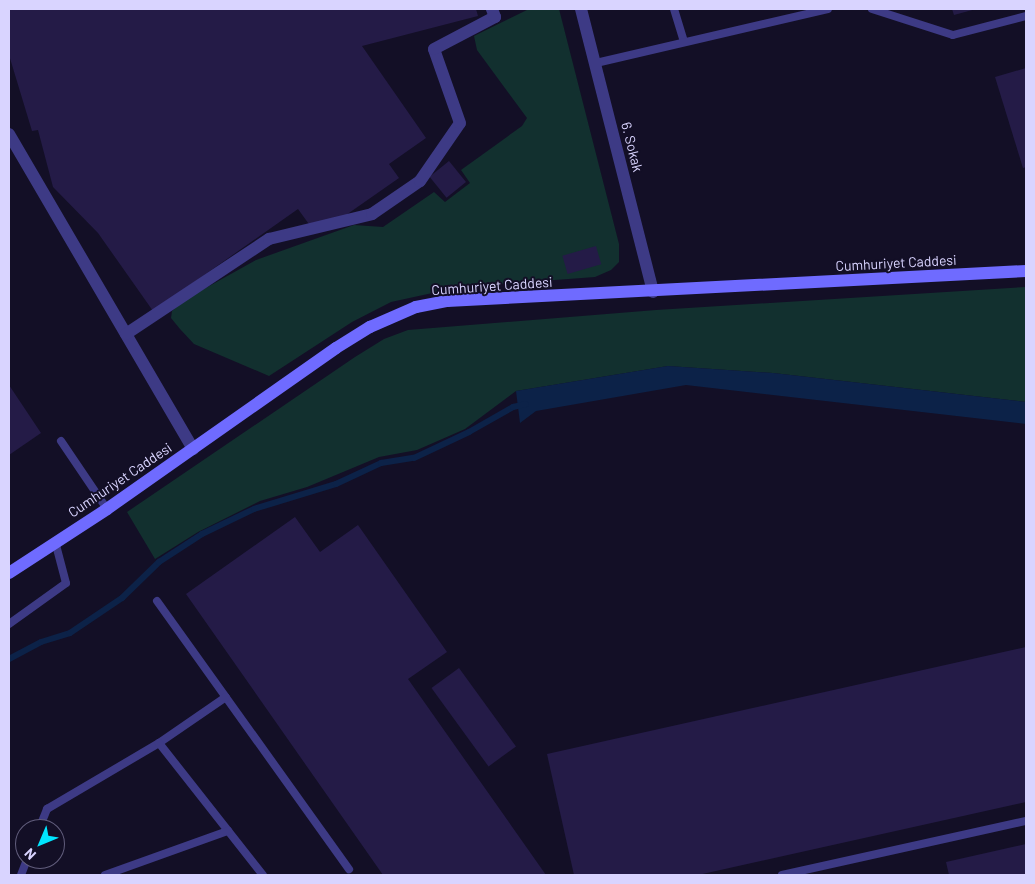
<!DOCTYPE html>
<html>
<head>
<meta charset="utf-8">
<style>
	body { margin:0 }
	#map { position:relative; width:1035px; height:884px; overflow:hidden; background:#130f26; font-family:Barlow,sans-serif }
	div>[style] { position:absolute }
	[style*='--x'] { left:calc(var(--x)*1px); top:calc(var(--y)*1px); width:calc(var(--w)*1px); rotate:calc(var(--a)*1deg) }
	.green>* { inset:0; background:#12302f }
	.water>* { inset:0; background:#0c2248 }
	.stream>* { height:6px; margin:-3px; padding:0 3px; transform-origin:3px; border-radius:3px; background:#0c2248 }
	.building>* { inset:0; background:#241b47; transform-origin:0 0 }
	.lane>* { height:8px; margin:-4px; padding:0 4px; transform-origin:4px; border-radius:4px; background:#3d3a85 }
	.street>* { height:12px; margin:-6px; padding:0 6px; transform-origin:6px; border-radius:6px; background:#3d3a85 }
	.secondary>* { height:12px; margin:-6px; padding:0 6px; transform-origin:6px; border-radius:6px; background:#6f6bff }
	span { translate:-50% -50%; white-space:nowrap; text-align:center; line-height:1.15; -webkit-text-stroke:4px #130f26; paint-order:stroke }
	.street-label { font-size:14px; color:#d9d4ff }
	.frame { position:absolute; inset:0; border:10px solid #d9d4ff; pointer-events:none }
	.north { position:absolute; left:15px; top:819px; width:50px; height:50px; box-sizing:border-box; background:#130f26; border:1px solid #625e7d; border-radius:50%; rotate:225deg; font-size:14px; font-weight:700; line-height:20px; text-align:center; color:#d9d4ff }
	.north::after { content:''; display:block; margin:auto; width:18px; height:22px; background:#00e5ff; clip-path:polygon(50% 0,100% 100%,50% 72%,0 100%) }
</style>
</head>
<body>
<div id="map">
	<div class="green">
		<div style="clip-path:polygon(529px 9px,559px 9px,619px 244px,619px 262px,611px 270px,595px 277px,460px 287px,391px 302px,352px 322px,269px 376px,194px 344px,180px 329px,171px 318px,172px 311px,186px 299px,256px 260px,354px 225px,383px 227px,434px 192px,445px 202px,470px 183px,461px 170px,522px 126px,527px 118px,477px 50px,474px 36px)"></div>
		<div style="clip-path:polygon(1026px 287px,1026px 402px,773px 373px,668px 366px,516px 391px,465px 429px,417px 450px,379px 457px,307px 487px,260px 501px,198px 532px,155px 559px,127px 512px,355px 357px,384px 339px,408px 330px,656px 310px)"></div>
	</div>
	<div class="water">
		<div style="clip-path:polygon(668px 366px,773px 373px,1026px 402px,1026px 424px,686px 385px,536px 411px,520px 423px,516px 391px)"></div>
	</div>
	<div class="stream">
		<div style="--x:9;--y:659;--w:36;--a:-28"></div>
		<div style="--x:41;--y:642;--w:30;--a:-17"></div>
		<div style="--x:70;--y:633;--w:63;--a:-33.9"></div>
		<div style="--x:122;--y:598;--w:52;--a:-44.2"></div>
		<div style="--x:159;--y:562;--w:51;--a:-33.1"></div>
		<div style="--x:202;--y:534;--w:58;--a:-25.7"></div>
		<div style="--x:254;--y:509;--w:86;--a:-17"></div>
		<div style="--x:336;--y:484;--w:50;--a:-25"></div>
		<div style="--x:381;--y:463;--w:33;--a:-9"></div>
		<div style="--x:414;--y:458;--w:61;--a:-25.3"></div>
		<div style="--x:469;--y:432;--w:51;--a:-29.6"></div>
		<div style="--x:513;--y:407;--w:13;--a:-13"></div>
	</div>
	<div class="building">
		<div style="clip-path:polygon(9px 9px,476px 9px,478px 16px,362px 46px,426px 138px,389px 164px,399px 178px,326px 229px,311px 227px,298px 209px,153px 311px,98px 233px,53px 187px,38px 130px,32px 131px,9px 55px)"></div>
		<div style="clip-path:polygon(952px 9px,976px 9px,954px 15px)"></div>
		<div style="clip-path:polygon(1026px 68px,1026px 167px,1023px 168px,995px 77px)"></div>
		<div style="left:449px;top:161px;width:27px;height:25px;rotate:51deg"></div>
		<div style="left:596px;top:246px;width:19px;height:35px;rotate:74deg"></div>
		<div style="clip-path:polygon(9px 385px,41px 433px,9px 455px)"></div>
		<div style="clip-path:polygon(295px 517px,320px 552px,358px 525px,447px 652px,408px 679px,546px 875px,383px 875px,186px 594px)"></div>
		<div style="clip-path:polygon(1026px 647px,1026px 802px,698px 875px,574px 875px,547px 754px)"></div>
		<div style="left:459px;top:668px;width:97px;height:34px;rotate:54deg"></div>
		<div style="clip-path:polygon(1026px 844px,1026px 875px,949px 875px,946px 862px)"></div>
	</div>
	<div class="lane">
		<div style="--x:674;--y:9;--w:34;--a:73"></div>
		<div style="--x:872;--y:9;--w:85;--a:17.8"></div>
		<div style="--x:953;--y:35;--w:75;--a:-14.6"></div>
		<div style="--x:596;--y:63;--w:238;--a:-13.1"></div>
		<div style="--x:61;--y:441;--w:82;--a:55.9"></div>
		<div style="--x:157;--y:601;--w:330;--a:54.4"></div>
		<div style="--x:9;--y:624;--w:70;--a:-35.7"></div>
		<div style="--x:66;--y:583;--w:43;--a:-104.7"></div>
		<div style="--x:159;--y:743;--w:81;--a:-34.5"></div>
		<div style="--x:39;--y:829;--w:22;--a:-68"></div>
		<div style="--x:47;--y:809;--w:130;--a:-30.5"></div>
		<div style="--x:159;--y:743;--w:168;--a:51.8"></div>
		<div style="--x:21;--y:875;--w:17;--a:-69"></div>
		<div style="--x:105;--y:875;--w:131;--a:-19.7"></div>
		<div style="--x:782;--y:875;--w:250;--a:-12.5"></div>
	</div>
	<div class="street">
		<div style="--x:581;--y:9;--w:292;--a:75.7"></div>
		<div style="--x:9;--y:134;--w:365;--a:59.7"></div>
		<div style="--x:126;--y:334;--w:172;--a:-33.6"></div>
		<div style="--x:269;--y:239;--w:106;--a:-13.6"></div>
		<div style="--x:372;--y:214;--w:58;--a:-34.5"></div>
		<div style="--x:420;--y:181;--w:70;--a:-55.4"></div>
		<div style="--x:460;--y:123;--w:78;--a:-109.4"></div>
		<div style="--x:434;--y:49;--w:69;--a:-27.7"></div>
		<div style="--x:495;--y:17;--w:9;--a:-111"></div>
	</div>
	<div class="secondary">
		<div style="--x:9;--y:573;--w:117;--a:-33.1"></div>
		<div style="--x:107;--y:509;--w:280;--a:-35.1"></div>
		<div style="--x:336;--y:348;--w:40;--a:-32"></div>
		<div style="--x:370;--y:327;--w:50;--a:-23.5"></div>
		<div style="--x:416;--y:307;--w:32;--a:-11"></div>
		<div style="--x:447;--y:301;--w:580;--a:-2.97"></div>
	</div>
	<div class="street-label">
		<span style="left:632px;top:147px;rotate:76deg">6. Sokak</span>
		<span style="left:896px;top:263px;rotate:-3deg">Cumhuriyet Caddesi</span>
		<span style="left:492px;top:286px;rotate:-4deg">Cumhuriyet Caddesi</span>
		<span style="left:120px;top:480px;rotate:-34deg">Cumhuriyet Caddesi</span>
	</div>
	<div class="frame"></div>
	<div class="north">N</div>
</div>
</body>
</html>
